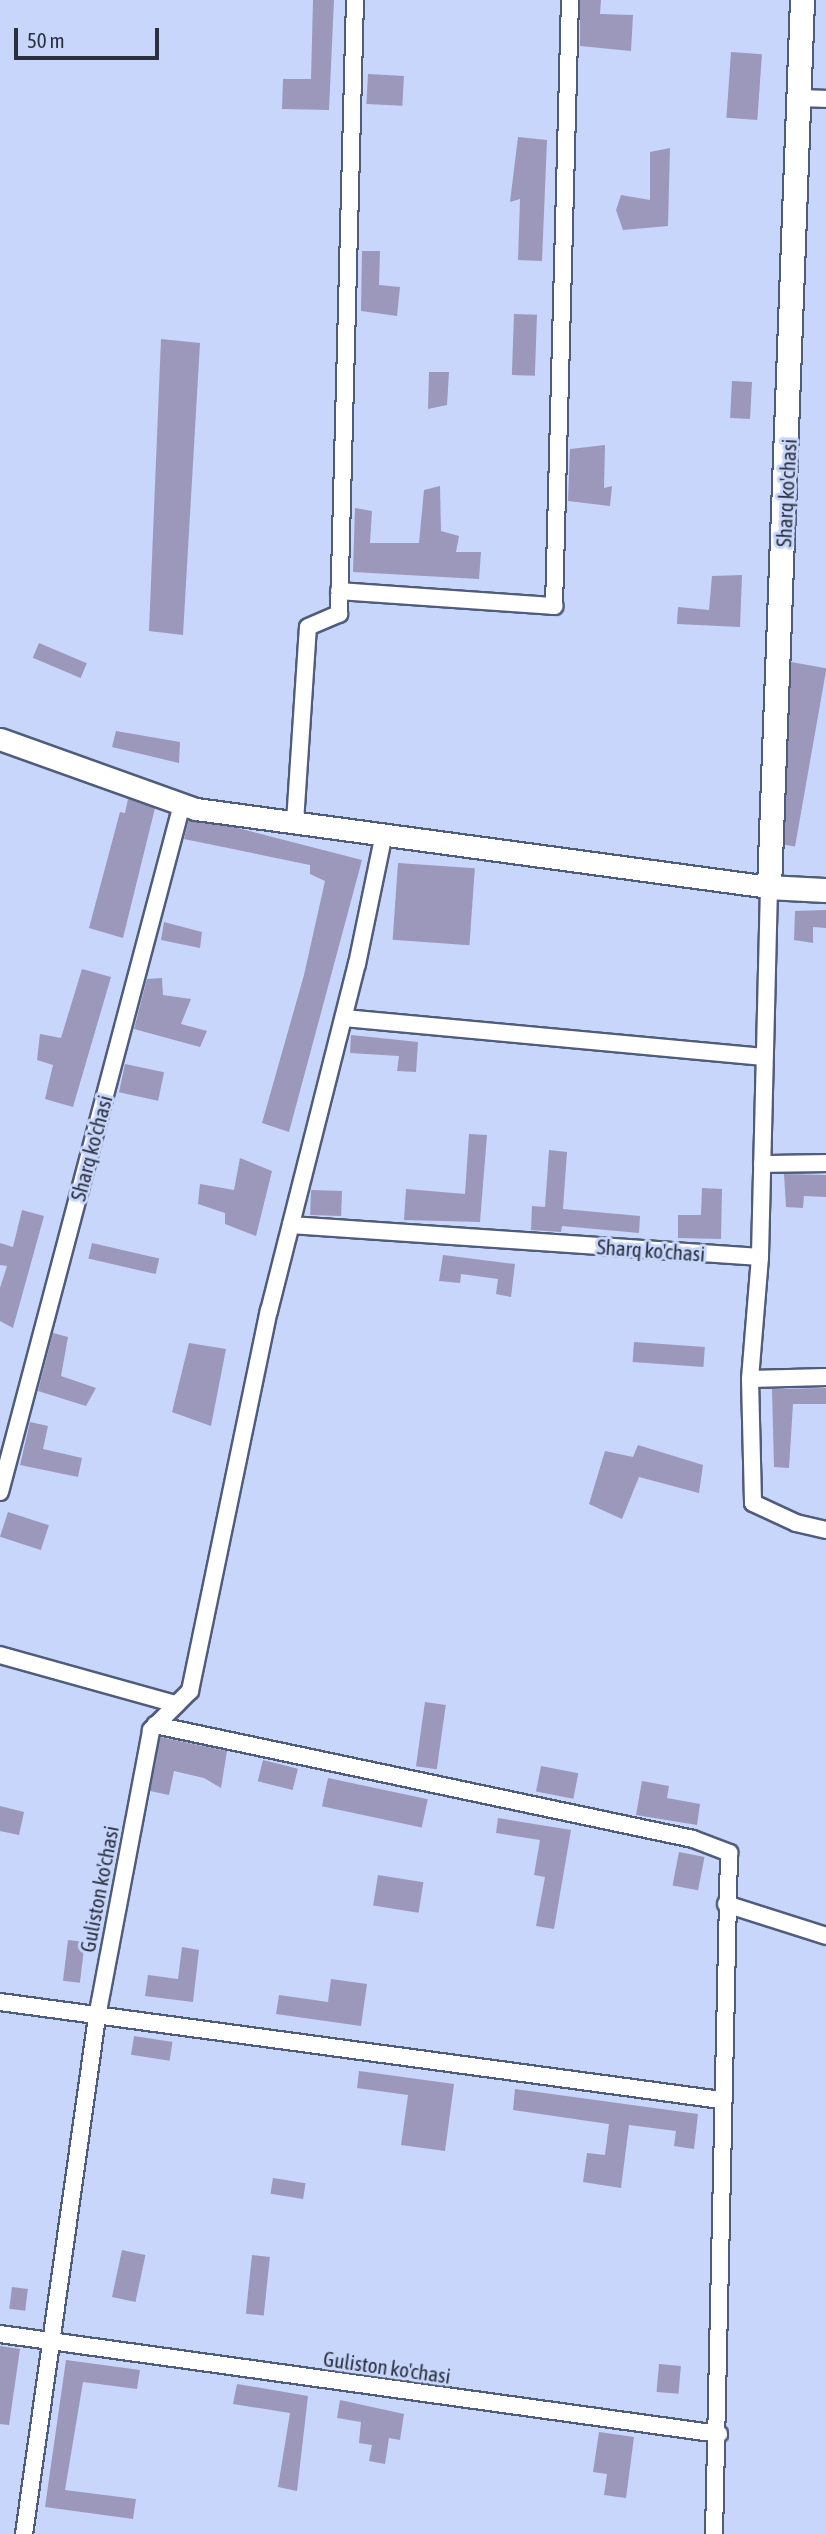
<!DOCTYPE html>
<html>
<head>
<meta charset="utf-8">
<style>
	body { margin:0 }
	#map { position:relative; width:826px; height:2534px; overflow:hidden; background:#c8d6fb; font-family:"Asap Condensed",sans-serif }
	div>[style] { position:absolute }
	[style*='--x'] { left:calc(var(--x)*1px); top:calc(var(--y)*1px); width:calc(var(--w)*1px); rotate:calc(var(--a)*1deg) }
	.building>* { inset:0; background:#9b98bc; transform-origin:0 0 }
	.roads { filter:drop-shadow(2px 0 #505c7b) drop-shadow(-2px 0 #505c7b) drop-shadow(0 2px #505c7b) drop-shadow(0 -2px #505c7b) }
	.minor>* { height:16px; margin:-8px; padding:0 8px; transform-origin:8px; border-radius:8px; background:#fff }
	.tertiary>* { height:21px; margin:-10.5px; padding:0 10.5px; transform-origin:10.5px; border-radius:10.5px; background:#fff }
	.secondary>* { height:23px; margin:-11.5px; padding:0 11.5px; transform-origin:11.5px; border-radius:11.5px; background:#fff }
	span { translate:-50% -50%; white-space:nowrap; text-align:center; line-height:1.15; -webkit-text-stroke:6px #c8d6fb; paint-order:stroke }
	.street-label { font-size:21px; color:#2a303e }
	.scale { position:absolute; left:14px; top:28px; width:145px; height:32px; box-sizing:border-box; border:4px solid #2a303e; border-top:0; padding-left:9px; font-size:21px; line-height:24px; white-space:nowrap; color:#2a303e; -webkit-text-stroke:5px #c8d6fb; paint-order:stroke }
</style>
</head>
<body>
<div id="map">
	<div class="building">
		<div style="clip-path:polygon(313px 0,334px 0,329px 110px,282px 109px,283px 79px,311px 79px)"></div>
		<div style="clip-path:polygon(580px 0,601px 0,600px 14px,633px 15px,631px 51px,580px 46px)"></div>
		<div style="left:731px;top:52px;width:31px;height:66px;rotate:4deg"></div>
		<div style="left:368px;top:74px;width:36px;height:30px;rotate:3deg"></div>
		<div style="clip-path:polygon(518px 137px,547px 140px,542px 261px,518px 260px,520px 199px,510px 202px)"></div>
		<div style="clip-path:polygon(670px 148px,668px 226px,623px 230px,616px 210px,621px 195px,650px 200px,650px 152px)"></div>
		<div style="clip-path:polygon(362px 251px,380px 251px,379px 285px,400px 287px,397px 316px,361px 311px)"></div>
		<div style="left:514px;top:314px;width:23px;height:61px;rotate:2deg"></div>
		<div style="clip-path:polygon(161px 339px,200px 343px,183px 635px,149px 631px)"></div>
		<div style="clip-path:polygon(429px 372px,449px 372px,447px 405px,428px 409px)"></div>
		<div style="left:732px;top:381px;width:20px;height:37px;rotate:3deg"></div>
		<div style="clip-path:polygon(605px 445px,604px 488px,612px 486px,610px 506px,568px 501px,570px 449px)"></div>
		<div style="clip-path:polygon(440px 486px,441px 531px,459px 536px,456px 552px,481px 552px,479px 579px,353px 572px,355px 508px,372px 511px,370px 543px,419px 543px,424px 490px)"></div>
		<div style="clip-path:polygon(742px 575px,740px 627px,677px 624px,678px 607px,709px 610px,712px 576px)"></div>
		<div style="left:39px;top:643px;width:52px;height:16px;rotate:23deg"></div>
		<div style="left:791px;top:662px;width:36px;height:181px;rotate:10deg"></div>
		<div style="clip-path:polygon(116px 731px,180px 742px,179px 763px,112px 747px)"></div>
		<div style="clip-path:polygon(128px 799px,155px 808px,123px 938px,89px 928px,120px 812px,125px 813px)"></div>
		<div style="clip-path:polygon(189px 820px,238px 828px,362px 860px,289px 1132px,262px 1123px,304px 975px,325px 881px,310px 874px,310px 865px,184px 839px)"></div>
		<div style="left:398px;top:863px;width:77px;height:77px;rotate:4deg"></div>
		<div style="clip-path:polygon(826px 910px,826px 928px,813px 927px,813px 943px,794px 940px,795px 911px)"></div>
		<div style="clip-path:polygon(164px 922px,202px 932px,200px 948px,161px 940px)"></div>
		<div style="clip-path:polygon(82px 969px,111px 977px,73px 1107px,45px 1099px,53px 1065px,37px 1060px,40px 1034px,61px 1038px)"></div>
		<div style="clip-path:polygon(162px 978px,163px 995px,191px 999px,181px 1024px,207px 1031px,200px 1047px,134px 1029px,147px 979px)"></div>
		<div style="clip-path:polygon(351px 1035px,418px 1042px,416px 1072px,397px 1071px,399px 1056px,350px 1053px)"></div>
		<div style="left:125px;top:1064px;width:40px;height:29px;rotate:12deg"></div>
		<div style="clip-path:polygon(469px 1134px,487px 1135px,480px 1222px,404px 1220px,406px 1189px,465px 1194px)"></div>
		<div style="clip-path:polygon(549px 1150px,567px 1152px,563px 1209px,640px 1216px,639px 1233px,562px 1226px,561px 1232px,531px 1230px,532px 1206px,545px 1207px)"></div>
		<div style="clip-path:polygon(240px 1158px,272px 1171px,256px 1236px,225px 1224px,225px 1213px,198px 1204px,200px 1184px,234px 1190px)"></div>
		<div style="clip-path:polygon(784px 1174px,826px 1175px,826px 1197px,804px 1196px,803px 1208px,786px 1207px)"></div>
		<div style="clip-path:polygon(702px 1188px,722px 1189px,721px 1239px,678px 1238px,678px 1215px,701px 1215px)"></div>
		<div style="left:311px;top:1190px;width:31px;height:25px;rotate:2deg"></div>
		<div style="clip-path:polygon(22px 1210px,44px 1216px,13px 1328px,0 1321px,0 1288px,7px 1266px,0 1265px,0 1243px,13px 1247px)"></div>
		<div style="left:92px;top:1243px;width:69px;height:16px;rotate:13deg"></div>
		<div style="clip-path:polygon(443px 1255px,515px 1264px,511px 1297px,496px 1294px,498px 1279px,461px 1274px,460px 1283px,439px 1281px)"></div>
		<div style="clip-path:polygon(53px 1333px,68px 1337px,61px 1376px,96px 1388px,86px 1406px,38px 1391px)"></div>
		<div style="left:634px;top:1342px;width:71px;height:20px;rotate:4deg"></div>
		<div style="clip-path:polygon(189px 1343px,226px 1349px,211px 1426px,172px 1412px)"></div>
		<div style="clip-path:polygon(826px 1388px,826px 1404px,793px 1404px,789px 1468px,774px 1467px,772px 1389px)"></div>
		<div style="clip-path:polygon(30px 1422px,48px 1426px,43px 1449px,82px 1458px,78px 1477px,20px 1465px)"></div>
		<div style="clip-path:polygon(638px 1445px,703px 1465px,699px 1493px,639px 1477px,622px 1519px,589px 1504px,605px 1451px,633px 1457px)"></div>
		<div style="left:8px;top:1512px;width:43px;height:26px;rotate:18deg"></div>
		<div style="left:425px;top:1702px;width:21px;height:65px;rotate:8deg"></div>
		<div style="clip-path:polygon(160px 1737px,227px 1751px,221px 1788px,204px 1778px,174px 1771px,169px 1795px,150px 1791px)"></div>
		<div style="left:263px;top:1760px;width:36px;height:22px;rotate:14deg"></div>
		<div style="left:541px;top:1766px;width:38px;height:26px;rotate:11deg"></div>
		<div style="left:328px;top:1778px;width:102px;height:29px;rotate:12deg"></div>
		<div style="clip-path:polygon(642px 1781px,669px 1786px,667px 1798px,700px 1804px,697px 1825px,636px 1815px)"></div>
		<div style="clip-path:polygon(0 1806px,24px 1812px,19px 1835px,0 1831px)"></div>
		<div style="clip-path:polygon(498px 1818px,571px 1830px,554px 1929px,536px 1926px,545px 1877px,534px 1875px,540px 1840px,496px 1833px)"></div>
		<div style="left:679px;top:1852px;width:26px;height:34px;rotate:11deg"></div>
		<div style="left:378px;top:1875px;width:46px;height:31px;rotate:9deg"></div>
		<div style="left:68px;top:1940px;width:17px;height:41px;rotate:7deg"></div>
		<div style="clip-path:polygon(182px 1947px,199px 1950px,193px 2002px,145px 1996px,148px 1975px,178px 1979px)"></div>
		<div style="clip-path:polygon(331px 1979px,367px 1984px,361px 2026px,276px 2014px,279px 1995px,328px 2002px)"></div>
		<div style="left:134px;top:2036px;width:39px;height:19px;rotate:9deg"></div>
		<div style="clip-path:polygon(359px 2071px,454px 2084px,445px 2151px,401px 2145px,408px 2095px,357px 2088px)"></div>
		<div style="clip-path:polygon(515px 2089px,698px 2114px,694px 2149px,674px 2146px,676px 2131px,629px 2125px,621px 2188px,583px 2182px,587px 2153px,605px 2155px,609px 2124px,513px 2110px)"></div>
		<div style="left:273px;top:2178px;width:33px;height:16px;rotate:9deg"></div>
		<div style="left:122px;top:2250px;width:24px;height:48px;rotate:12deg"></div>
		<div style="left:252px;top:2255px;width:18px;height:59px;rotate:6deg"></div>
		<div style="left:12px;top:2287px;width:16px;height:22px;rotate:7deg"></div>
		<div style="clip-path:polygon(0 2346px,20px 2349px,9px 2425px,0 2424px)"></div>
		<div style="clip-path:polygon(66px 2360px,140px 2370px,137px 2389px,83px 2382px,65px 2490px,136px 2499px,133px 2519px,45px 2507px)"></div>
		<div style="left:659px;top:2364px;width:22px;height:28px;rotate:5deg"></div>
		<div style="clip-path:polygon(237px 2384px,308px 2396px,297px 2491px,278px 2487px,290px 2413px,233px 2404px)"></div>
		<div style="clip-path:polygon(340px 2400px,404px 2414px,400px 2440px,389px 2438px,385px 2464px,369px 2461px,372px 2445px,359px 2443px,361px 2422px,337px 2418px)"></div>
		<div style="clip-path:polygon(599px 2432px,634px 2437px,626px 2498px,604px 2495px,607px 2474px,593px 2472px)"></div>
	</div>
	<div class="roads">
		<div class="minor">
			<div style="--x:798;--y:98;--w:28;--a:2"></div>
			<div style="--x:339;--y:591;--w:216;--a:4"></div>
			<div style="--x:554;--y:606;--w:606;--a:-88.49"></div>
			<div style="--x:295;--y:822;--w:195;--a:-86.2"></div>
			<div style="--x:308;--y:627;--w:34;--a:-23"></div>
			<div style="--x:339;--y:614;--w:614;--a:-88.51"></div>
			<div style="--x:769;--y:887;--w:370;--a:91.4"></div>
			<div style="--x:760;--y:1257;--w:122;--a:94.7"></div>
			<div style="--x:750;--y:1379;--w:124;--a:88.6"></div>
			<div style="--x:753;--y:1503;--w:47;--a:24.9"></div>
			<div style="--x:796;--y:1523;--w:31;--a:13"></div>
			<div style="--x:344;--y:1018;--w:422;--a:5.3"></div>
			<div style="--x:762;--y:1164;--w:64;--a:-0.9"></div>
			<div style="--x:291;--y:1225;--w:470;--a:3.9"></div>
			<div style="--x:750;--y:1379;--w:76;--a:-1.5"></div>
			<div style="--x:0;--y:1492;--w:712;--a:-75.18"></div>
			<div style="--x:0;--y:1655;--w:183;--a:15.6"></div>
			<div style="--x:155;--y:1725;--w:550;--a:11.96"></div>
			<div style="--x:693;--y:1839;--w:39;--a:21"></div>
			<div style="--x:729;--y:1853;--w:681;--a:91.26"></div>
			<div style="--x:726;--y:1904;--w:105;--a:17.7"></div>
			<div style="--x:0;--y:2002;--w:728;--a:7.74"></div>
			<div style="--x:0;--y:2334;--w:726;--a:7.92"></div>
			<div style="--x:24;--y:2534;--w:522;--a:-81.96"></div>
			<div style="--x:97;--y:2017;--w:292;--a:-79.3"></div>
			<div style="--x:151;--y:1730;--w:55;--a:-45"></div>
			<div style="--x:190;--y:1691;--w:388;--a:-78.3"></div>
			<div style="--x:269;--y:1311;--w:358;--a:-75.8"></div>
			<div style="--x:357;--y:964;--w:133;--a:-78.3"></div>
		</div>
		<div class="tertiary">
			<div style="--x:0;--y:739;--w:208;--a:19.7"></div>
			<div style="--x:196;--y:809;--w:578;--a:7.75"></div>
		</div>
		<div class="secondary">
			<div style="--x:802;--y:0;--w:888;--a:92.13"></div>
			<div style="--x:769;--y:887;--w:57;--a:3"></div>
		</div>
	</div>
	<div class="street-label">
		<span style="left:786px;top:493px;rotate:-87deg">Sharq ko'chasi</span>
		<span style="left:91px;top:1148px;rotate:-75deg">Sharq ko'chasi</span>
		<span style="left:651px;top:1250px;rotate:4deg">Sharq ko'chasi</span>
		<span style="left:99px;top:1889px;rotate:-79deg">Guliston ko'chasi</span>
		<span style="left:387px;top:2367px;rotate:8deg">Guliston ko'chasi</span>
	</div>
	<div class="scale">50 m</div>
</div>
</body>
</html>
